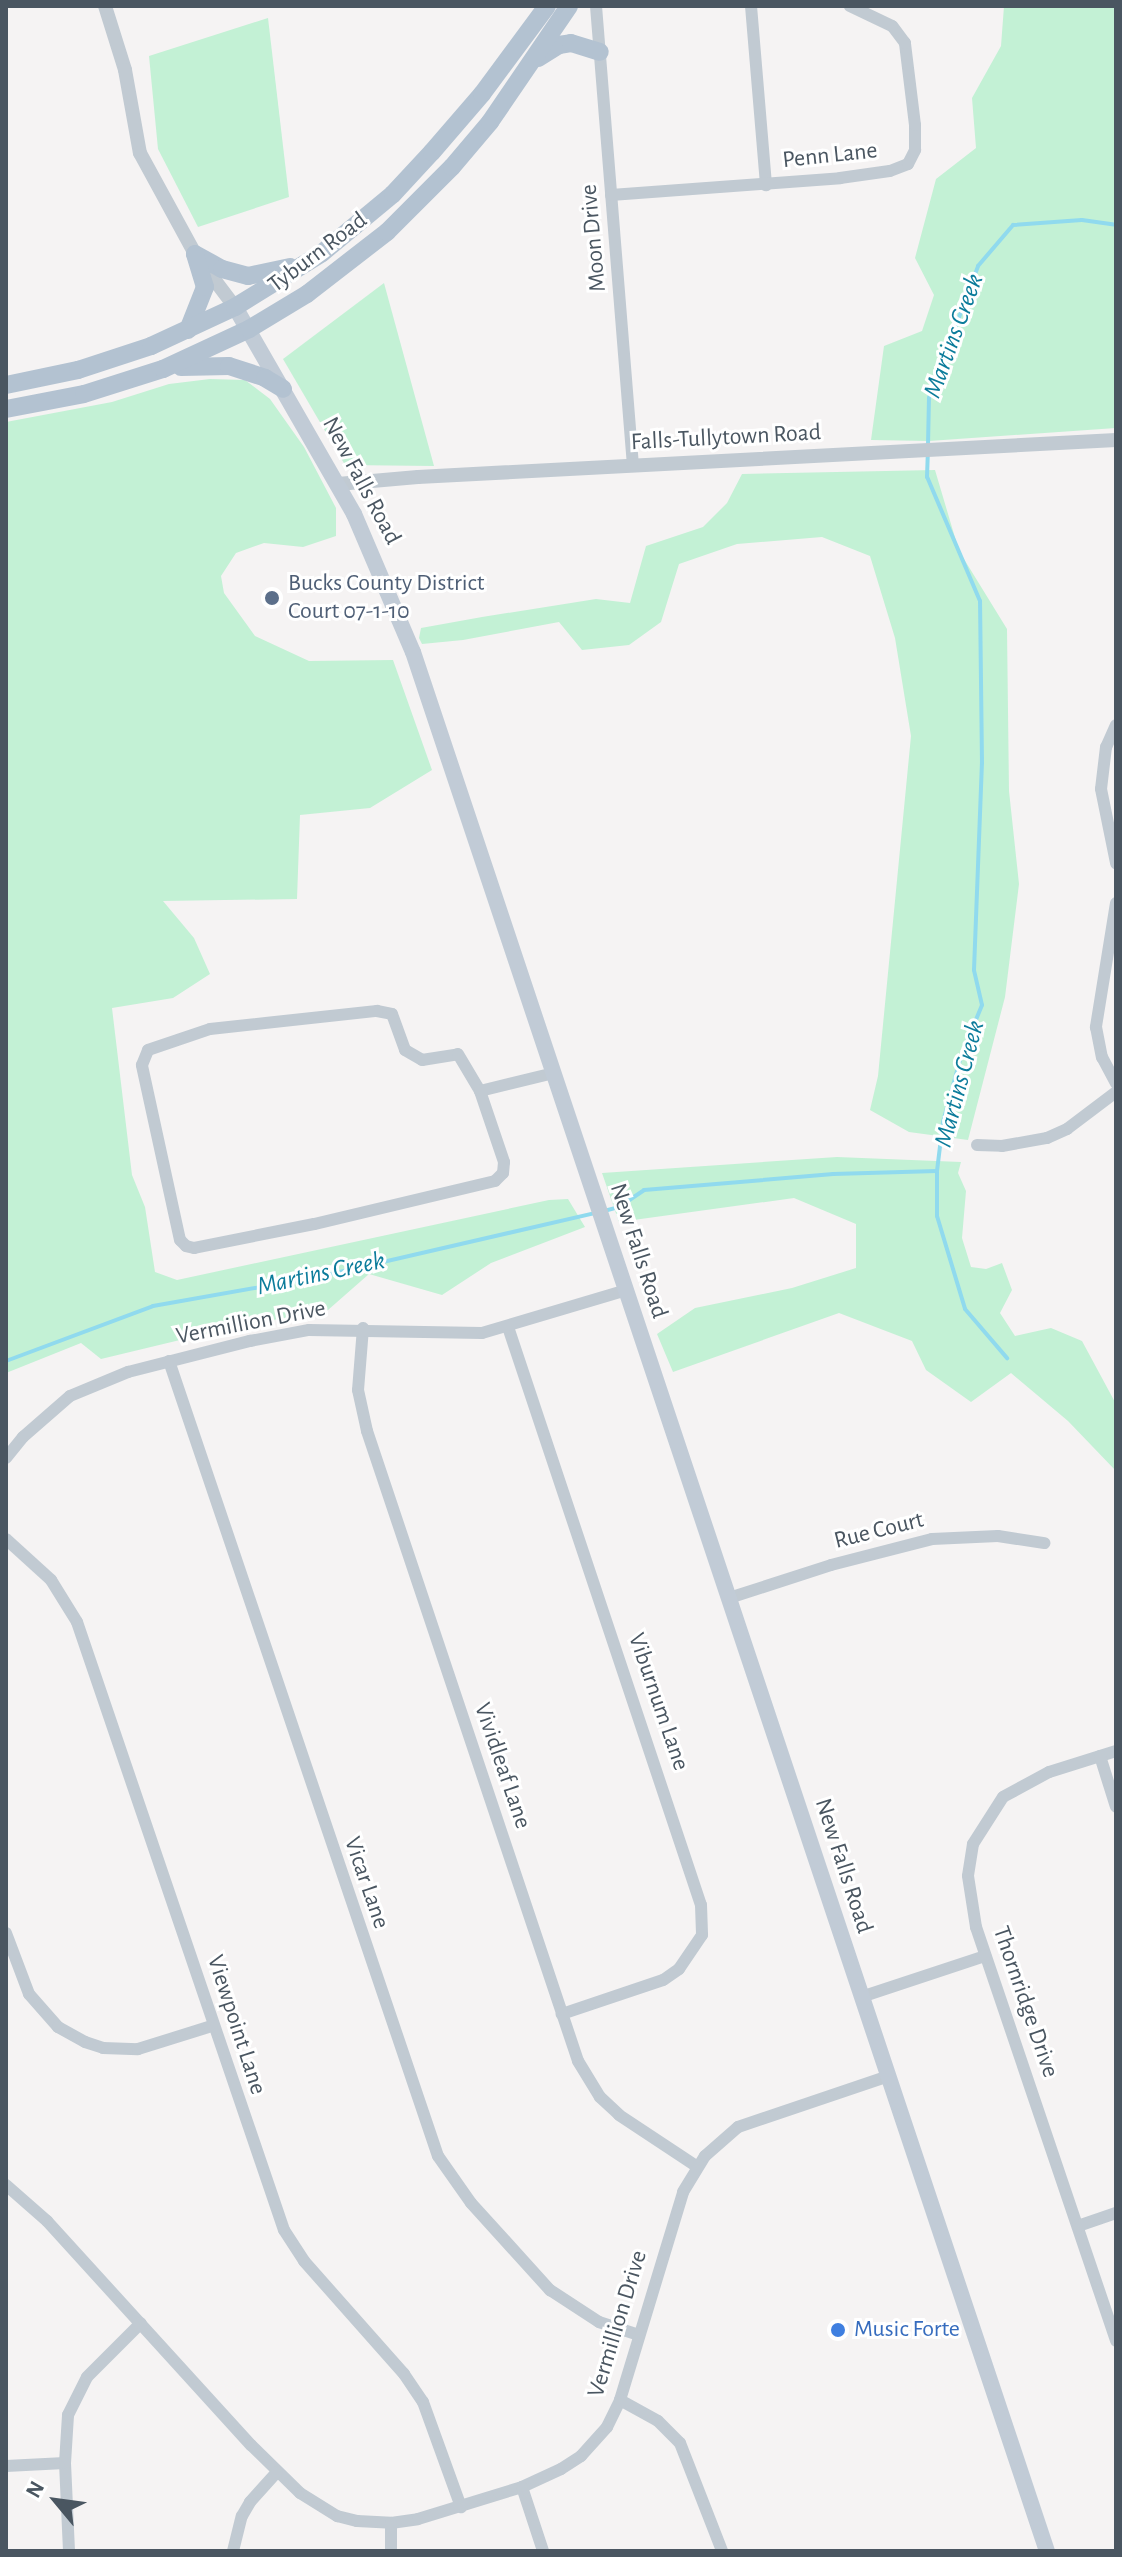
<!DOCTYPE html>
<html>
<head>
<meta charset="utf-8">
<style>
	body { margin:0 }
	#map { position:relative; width:1122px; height:2557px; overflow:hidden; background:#f5f3f3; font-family:"Alegreya Sans",sans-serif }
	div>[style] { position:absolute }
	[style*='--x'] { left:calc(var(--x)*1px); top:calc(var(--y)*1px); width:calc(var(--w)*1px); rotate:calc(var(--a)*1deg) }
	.green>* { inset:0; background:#c3f1d5 }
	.stream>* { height:4px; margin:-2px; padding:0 2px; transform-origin:2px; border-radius:2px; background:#90daee }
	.minor>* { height:12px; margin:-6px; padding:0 6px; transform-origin:6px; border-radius:6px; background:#c1cad2 }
	.tertiary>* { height:14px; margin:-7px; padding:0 7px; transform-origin:7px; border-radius:7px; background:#c1cad2 }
	.secondary>* { height:16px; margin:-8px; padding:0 8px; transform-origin:8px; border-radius:8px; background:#c1cbd6 }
	.primary>* { height:18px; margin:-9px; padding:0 9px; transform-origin:9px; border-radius:9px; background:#b3c2d1 }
	.dots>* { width:22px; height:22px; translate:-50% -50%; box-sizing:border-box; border:4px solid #fff; border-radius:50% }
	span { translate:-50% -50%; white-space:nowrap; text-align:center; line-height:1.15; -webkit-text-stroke:6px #fff; paint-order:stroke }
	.street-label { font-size:24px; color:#4a5661 }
	.service-label { font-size:24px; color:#4e5e75 }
	.left { translate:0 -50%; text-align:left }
	.shop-label { font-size:24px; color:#366cbe }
	.water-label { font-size:26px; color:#0c7c9b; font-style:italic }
	.frame { position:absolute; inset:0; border:8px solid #4a5661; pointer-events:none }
	.north { position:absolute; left:16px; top:2461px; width:80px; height:80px; -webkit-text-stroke:6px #fff; paint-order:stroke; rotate:299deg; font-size:22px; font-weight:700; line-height:32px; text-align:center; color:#4a5661 }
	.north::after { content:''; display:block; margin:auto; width:28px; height:36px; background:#4a5661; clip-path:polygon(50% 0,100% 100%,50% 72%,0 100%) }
</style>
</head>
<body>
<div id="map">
	<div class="green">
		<div style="clip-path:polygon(1004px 6px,1116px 6px,1116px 428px,929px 441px,871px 440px,884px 346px,922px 331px,934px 295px,915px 258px,936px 179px,976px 148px,972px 98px,1001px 46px)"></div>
		<div style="clip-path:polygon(268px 18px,289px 197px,198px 227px,158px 149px,149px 56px)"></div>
		<div style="clip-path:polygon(384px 283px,434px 466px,345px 465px,283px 359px)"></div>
		<div style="clip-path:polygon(210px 379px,245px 380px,270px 399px,304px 447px,336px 508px,336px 536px,303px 547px,264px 543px,236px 553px,221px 576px,224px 593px,255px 636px,309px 661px,393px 660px,432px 770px,370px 808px,300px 815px,297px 899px,163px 901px,194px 938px,210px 974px,173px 998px,112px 1008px,132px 1175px,145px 1207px,155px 1272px,177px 1280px,549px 1200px,568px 1199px,585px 1227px,491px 1263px,442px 1295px,369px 1274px,328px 1310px,234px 1327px,101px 1359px,81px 1343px,6px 1373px,6px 422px,112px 402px,169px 384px)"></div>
		<div style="clip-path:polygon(935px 470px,959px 551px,1007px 629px,1009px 791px,1019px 884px,1005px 997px,968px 1140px,909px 1132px,870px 1110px,878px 1076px,911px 736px,895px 638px,870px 556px,822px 537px,737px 544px,679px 564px,661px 622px,629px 645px,582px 650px,559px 622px,463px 640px,422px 644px,419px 638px,421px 628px,482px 617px,596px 599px,630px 603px,646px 546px,703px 527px,727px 503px,742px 474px)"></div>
		<div style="clip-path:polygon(837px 1157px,961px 1162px,958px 1173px,966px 1191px,962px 1238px,971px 1267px,986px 1269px,1002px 1263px,1012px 1290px,1000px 1313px,1015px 1336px,1051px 1328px,1082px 1341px,1116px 1404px,1116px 1471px,1068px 1421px,1011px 1373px,971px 1402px,926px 1370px,912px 1341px,839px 1313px,673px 1372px,657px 1334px,695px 1308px,792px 1288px,856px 1268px,856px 1224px,794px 1198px,619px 1222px,602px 1173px)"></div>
	</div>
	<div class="stream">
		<div style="--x:928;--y:445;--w:47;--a:-88.8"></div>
		<div style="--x:929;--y:398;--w:141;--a:-69.6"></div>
		<div style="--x:978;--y:266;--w:54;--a:-49.5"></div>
		<div style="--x:1013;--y:225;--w:69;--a:-4.1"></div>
		<div style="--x:1082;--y:220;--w:34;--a:8"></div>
		<div style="--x:937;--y:1172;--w:44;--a:90"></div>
		<div style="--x:937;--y:1216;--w:97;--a:73.2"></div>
		<div style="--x:965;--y:1309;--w:65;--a:49.4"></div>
		<div style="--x:604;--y:1211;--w:16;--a:-15"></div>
		<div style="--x:619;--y:1207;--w:30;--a:-34"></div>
		<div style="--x:644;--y:1190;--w:190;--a:-4.8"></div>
		<div style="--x:833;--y:1174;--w:104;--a:-1.7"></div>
		<div style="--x:937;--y:1171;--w:49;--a:-83"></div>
		<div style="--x:943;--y:1122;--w:68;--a:-74.7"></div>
		<div style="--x:961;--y:1056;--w:55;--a:-67.6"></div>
		<div style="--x:982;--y:1005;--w:36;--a:-103"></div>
		<div style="--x:974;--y:970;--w:207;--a:-87.8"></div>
		<div style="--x:982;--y:763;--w:162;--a:-90.7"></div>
		<div style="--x:980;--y:601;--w:135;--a:-113.1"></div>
		<div style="--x:927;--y:477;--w:23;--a:-88"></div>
		<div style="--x:6;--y:1361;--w:157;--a:-20.5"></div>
		<div style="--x:153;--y:1306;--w:168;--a:-10"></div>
		<div style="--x:318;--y:1277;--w:285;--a:-13"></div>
	</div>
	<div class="minor">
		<div style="--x:596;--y:6;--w:460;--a:85.4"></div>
		<div style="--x:751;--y:6;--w:180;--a:85.2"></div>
		<div style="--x:611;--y:195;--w:230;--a:-4.2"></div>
		<div style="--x:840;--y:178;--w:50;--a:-8"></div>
		<div style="--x:890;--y:171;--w:19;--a:-21"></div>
		<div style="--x:908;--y:164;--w:16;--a:-63"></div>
		<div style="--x:915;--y:150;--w:25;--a:-90"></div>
		<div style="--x:915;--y:125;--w:83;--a:-97"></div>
		<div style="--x:905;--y:43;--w:21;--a:-127"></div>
		<div style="--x:892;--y:26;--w:47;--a:-154.5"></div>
		<div style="--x:1116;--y:725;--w:24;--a:114"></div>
		<div style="--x:1106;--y:747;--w:42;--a:96.8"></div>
		<div style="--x:1101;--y:789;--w:76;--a:78.5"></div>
		<div style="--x:1116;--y:903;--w:126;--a:99.2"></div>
		<div style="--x:1096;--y:1027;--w:31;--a:79"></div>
		<div style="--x:1102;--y:1057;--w:30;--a:62"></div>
		<div style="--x:377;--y:1011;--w:15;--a:11"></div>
		<div style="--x:392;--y:1014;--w:38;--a:70"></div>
		<div style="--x:405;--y:1050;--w:20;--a:30"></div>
		<div style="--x:422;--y:1060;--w:36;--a:-9"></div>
		<div style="--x:458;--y:1054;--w:43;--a:59.3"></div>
		<div style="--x:480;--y:1091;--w:75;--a:71.3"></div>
		<div style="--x:504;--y:1162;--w:11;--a:95"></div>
		<div style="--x:503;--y:1173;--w:11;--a:135"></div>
		<div style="--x:495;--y:1181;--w:186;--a:166.6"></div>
		<div style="--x:314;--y:1224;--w:122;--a:168.7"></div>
		<div style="--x:194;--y:1248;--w:8;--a:-166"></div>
		<div style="--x:186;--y:1246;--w:8;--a:-135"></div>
		<div style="--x:180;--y:1240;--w:179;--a:-102.3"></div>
		<div style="--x:142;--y:1065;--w:16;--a:-68"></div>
		<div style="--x:148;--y:1050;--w:65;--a:-18.7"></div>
		<div style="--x:210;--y:1029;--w:168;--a:-6.2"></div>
		<div style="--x:480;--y:1091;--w:76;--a:-13.7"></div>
		<div style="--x:977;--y:1145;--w:25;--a:2"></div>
		<div style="--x:1002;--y:1146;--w:46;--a:-10.1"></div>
		<div style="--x:1047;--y:1138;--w:22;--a:-24"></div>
		<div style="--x:1067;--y:1129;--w:61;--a:-37.1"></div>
		<div style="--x:508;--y:1327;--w:609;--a:71.54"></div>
		<div style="--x:701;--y:1905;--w:30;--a:88"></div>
		<div style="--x:702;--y:1935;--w:41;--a:124.1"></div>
		<div style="--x:679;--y:1969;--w:19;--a:145"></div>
		<div style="--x:663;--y:1980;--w:107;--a:161.4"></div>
		<div style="--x:363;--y:1328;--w:62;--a:94.6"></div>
		<div style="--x:358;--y:1390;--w:42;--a:77.6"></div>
		<div style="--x:367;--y:1431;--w:664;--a:71.48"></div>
		<div style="--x:578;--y:2061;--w:42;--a:58.6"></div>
		<div style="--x:600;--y:2097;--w:26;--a:43"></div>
		<div style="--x:619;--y:2115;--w:92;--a:33.5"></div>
		<div style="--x:169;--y:1361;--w:839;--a:71.31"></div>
		<div style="--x:438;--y:2156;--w:57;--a:54.9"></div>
		<div style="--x:471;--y:2203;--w:118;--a:47.8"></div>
		<div style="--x:550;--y:2290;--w:59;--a:33.1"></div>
		<div style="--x:599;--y:2322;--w:42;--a:18"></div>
		<div style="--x:6;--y:1458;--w:27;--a:-51"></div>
		<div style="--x:23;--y:1437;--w:62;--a:-41.1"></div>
		<div style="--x:70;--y:1396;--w:63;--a:-22.5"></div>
		<div style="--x:128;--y:1372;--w:126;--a:-14.3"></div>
		<div style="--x:250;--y:1341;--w:60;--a:-10.6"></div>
		<div style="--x:309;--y:1330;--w:173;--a:1"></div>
		<div style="--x:482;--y:1333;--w:150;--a:-16.6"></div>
		<div style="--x:6;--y:1539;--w:61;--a:42.3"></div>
		<div style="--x:51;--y:1580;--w:49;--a:58.2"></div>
		<div style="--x:77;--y:1622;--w:642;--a:71.2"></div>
		<div style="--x:284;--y:2230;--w:37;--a:57"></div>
		<div style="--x:304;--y:2261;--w:151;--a:48.5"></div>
		<div style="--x:404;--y:2374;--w:34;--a:56"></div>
		<div style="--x:423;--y:2402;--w:112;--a:70.1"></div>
		<div style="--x:729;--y:1598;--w:107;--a:-17.9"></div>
		<div style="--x:831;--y:1565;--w:104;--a:-14.4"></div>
		<div style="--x:932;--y:1539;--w:66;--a:-2.6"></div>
		<div style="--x:998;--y:1536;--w:47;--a:8.7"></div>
		<div style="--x:1116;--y:1751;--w:70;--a:162.6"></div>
		<div style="--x:1049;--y:1772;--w:52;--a:151.5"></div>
		<div style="--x:1003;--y:1797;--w:56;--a:122.6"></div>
		<div style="--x:973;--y:1844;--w:32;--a:99"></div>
		<div style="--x:968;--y:1876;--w:52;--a:81.1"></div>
		<div style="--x:976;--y:1927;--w:437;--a:71.3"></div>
		<div style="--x:1100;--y:1756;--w:53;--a:72.6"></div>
		<div style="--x:6;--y:1933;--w:65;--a:69.3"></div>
		<div style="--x:29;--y:1994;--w:44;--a:48.7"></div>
		<div style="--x:58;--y:2027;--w:31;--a:29"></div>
		<div style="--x:85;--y:2042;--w:19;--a:18"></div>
		<div style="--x:103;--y:2048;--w:35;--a:2"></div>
		<div style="--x:138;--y:2049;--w:77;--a:-17.3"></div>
		<div style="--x:861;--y:1997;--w:131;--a:-18.3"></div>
		<div style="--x:6;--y:2185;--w:55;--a:41.3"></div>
		<div style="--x:47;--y:2221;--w:303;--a:47.7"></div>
		<div style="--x:251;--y:2445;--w:69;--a:44.4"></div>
		<div style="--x:300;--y:2493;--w:44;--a:31.9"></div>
		<div style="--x:337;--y:2516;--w:21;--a:14"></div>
		<div style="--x:357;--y:2521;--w:34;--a:3"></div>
		<div style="--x:391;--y:2523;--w:27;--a:-8"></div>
		<div style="--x:418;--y:2519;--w:109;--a:-17.1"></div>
		<div style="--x:522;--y:2487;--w:43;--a:-24.8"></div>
		<div style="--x:561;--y:2469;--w:24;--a:-33"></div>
		<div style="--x:581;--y:2456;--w:39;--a:-48"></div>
		<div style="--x:607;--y:2427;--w:30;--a:-64"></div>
		<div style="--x:620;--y:2400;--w:217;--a:-73.1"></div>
		<div style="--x:683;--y:2192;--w:42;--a:-58.6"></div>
		<div style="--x:705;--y:2156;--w:44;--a:-41.3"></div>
		<div style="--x:738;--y:2127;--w:156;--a:-18.7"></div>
		<div style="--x:1078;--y:2226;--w:40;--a:-18.9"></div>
		<div style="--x:620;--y:2400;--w:43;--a:28.9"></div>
		<div style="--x:658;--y:2421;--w:31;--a:45"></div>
		<div style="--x:680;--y:2443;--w:116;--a:68.7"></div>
		<div style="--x:6;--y:2466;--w:59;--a:-2.9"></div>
		<div style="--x:522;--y:2487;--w:67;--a:71.8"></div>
		<div style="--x:391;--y:2523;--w:28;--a:90"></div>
		<div style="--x:69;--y:2551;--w:88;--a:-92.6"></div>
		<div style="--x:65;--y:2463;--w:48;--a:-86.4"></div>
		<div style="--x:68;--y:2415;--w:42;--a:-63.4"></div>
		<div style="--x:87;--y:2377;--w:76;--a:-45"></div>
		<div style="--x:233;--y:2551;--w:36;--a:-76"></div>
		<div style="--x:242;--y:2516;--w:16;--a:-60"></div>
		<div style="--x:250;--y:2502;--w:40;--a:-48"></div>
	</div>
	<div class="tertiary">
		<div style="--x:105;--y:6;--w:67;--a:72.6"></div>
		<div style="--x:125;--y:70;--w:84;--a:79.8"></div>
		<div style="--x:140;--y:153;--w:115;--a:61.4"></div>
		<div style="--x:195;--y:254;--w:66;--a:53"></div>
		<div style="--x:338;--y:484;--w:80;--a:-5"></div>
		<div style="--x:418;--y:477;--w:699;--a:-3.03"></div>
	</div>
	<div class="secondary">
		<div style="--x:235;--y:307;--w:239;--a:60.1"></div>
		<div style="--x:354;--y:514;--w:150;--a:66.9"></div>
		<div style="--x:413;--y:652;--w:2002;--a:71.54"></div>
	</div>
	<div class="primary">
		<div style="--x:538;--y:58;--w:25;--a:-32"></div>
		<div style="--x:559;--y:45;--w:12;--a:-9"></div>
		<div style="--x:571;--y:43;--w:30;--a:17"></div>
		<div style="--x:195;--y:254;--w:31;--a:29"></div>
		<div style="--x:222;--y:269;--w:27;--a:15"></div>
		<div style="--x:248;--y:276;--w:43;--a:-12.1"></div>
		<div style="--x:188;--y:330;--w:46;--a:-68.4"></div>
		<div style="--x:205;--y:287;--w:34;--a:-107"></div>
		<div style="--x:181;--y:367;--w:48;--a:-1.2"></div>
		<div style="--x:229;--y:366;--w:38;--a:18"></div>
		<div style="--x:265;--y:378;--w:21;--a:31"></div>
		<div style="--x:6;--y:385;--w:74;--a:-11.8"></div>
		<div style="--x:78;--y:370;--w:77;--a:-18.2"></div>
		<div style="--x:151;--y:346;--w:93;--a:-24.9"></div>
		<div style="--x:235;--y:307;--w:102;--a:-31.8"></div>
		<div style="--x:322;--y:253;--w:92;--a:-39.7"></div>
		<div style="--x:393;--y:194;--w:57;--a:-47.1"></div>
		<div style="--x:432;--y:152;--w:77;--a:-49.2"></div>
		<div style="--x:482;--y:94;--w:109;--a:-53.5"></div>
		<div style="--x:6;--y:409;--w:79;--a:-10.9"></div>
		<div style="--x:84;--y:394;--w:83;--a:-17.6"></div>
		<div style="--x:163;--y:369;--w:95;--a:-24.9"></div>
		<div style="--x:249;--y:329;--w:68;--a:-31.1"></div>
		<div style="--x:307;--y:294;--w:101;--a:-37.8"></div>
		<div style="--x:387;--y:232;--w:92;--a:-45"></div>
		<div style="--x:452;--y:167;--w:59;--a:-49.8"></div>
		<div style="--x:490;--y:122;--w:140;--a:-55.7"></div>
	</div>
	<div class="dots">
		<div style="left:272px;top:598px;background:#5c6f8a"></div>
		<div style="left:838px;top:2330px;background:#3f7fe0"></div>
	</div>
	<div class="street-label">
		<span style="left:830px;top:156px;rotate:-6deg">Penn Lane</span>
		<span style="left:594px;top:238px;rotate:-95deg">Moon Drive</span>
		<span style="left:318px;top:253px;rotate:-37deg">Tyburn Road</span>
		<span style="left:726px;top:438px;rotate:-3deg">Falls-Tullytown Road</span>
		<span style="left:361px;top:481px;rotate:62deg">New Falls Road</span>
		<span style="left:638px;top:1251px;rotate:72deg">New Falls Road</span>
		<span style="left:251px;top:1323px;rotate:-11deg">Vermillion Drive</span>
		<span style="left:879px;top:1531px;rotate:-14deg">Rue Court</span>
		<span style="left:658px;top:1702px;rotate:71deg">Viburnum Lane</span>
		<span style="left:502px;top:1766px;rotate:71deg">Vividleaf Lane</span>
		<span style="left:843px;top:1866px;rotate:72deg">New Falls Road</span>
		<span style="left:366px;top:1883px;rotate:71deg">Vicar Lane</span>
		<span style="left:1025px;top:2002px;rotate:71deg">Thornridge Drive</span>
		<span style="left:236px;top:2025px;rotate:72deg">Viewpoint Lane</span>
		<span style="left:618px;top:2324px;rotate:-73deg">Vermillion Drive</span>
	</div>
	<div class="service-label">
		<span class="left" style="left:288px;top:598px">Bucks County District<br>Court 07-1-10</span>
	</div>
	<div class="shop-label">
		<span class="left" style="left:854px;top:2330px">Music Forte</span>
	</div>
	<div class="water-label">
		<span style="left:954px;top:336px;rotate:-70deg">Martins Creek</span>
		<span style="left:960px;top:1084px;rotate:-75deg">Martins Creek</span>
		<span style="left:321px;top:1274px;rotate:-12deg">Martins Creek</span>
	</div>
	<div class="frame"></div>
	<div class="north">N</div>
</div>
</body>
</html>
